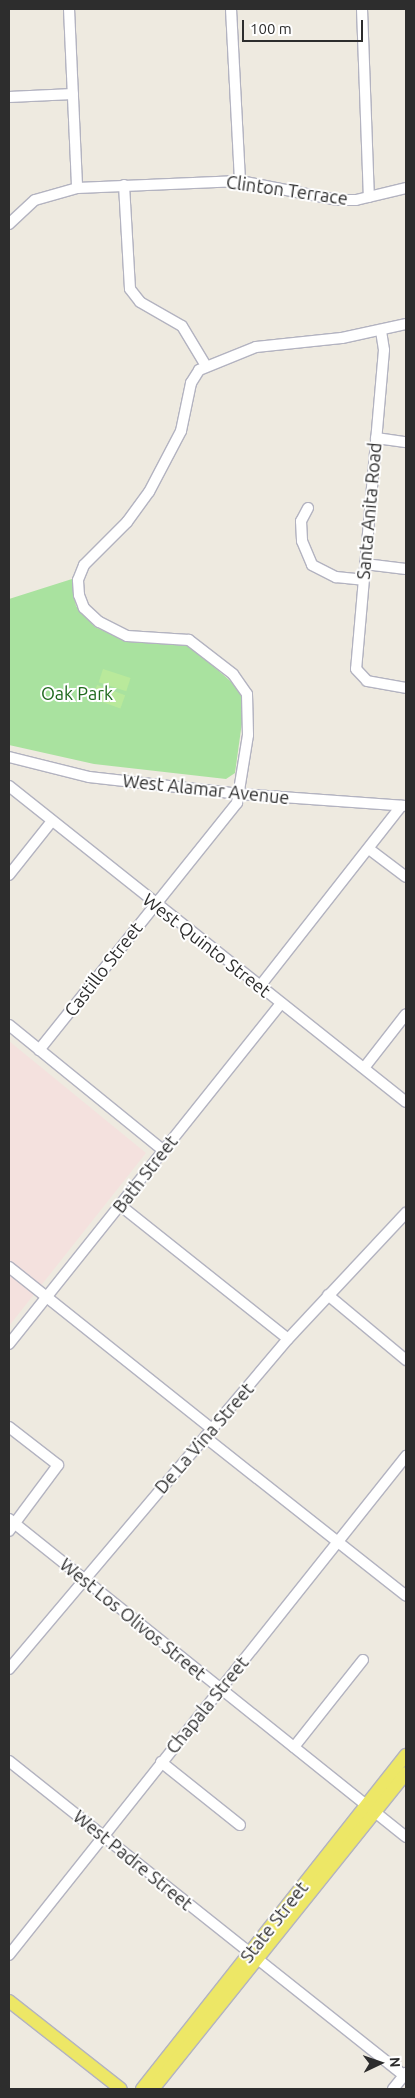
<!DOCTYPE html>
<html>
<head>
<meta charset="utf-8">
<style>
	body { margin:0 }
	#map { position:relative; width:415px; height:2098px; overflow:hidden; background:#eeeae0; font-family:Ubuntu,sans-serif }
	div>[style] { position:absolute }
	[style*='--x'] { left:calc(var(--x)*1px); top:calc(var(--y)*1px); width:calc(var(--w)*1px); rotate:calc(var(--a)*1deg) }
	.medical>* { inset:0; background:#f4e1de }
	.green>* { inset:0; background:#a9e29f }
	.pitch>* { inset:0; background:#b9e99b; transform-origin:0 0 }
	.roads { filter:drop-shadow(1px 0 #b3b3c0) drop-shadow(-1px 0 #b3b3c0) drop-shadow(0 1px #b3b3c0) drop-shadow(0 -1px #b3b3c0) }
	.minor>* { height:10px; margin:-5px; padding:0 5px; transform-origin:5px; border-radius:5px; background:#fff }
	.major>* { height:12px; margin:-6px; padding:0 6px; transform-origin:6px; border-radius:6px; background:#ede766 }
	span { translate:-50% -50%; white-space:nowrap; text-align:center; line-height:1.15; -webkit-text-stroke:4px #fff; paint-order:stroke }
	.street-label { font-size:18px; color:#2d2d2d }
	.park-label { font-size:18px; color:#1f691d }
	.frame { position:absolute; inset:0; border:10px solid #2d2d2d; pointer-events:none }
	.north { position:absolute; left:355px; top:2038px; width:50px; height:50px; -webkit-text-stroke:4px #fff; paint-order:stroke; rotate:87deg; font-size:14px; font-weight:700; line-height:20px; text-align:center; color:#2d2d2d }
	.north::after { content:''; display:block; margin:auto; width:18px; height:22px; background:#2d2d2d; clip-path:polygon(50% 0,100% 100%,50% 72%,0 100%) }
	.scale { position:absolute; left:242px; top:20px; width:121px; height:22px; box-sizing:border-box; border:2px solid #2d2d2d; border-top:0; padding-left:6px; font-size:15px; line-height:18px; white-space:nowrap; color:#2d2d2d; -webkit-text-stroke:4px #fff; paint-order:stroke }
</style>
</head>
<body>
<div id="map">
	<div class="medical">
		<div style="clip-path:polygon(9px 1041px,146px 1153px,9px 1326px)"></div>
	</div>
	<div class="green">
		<div style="clip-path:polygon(72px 579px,76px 606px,95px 627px,126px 641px,178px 643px,191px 647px,235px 685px,241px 696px,243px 715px,235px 773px,226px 779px,94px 764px,9px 745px,9px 599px)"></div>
	</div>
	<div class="pitch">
		<div style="left:103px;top:669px;width:29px;height:14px;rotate:18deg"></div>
		<div style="left:97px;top:685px;width:30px;height:14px;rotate:20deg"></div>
	</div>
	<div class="roads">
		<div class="minor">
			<div style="--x:69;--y:9;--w:179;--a:87.4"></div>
			<div style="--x:231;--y:9;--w:172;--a:87"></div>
			<div style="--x:362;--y:9;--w:188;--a:87.9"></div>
			<div style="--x:9;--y:97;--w:64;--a:-2.7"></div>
			<div style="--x:124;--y:185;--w:104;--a:86.7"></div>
			<div style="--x:130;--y:289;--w:16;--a:52"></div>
			<div style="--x:140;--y:302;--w:48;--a:29.7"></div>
			<div style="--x:182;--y:326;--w:47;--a:59"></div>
			<div style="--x:9;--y:224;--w:35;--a:-43"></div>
			<div style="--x:35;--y:200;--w:44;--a:-15.9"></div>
			<div style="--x:77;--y:188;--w:163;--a:-2.5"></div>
			<div style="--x:240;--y:181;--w:100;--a:11"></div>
			<div style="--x:338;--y:200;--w:18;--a:0"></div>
			<div style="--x:356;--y:200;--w:51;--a:-13.5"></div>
			<div style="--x:381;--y:331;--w:19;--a:81"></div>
			<div style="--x:384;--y:350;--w:320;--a:95"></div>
			<div style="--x:356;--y:669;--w:16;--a:47"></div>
			<div style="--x:367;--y:681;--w:40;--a:10"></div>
			<div style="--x:376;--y:438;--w:30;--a:8"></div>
			<div style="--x:308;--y:508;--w:15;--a:118"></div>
			<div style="--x:301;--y:521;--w:20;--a:87"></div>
			<div style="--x:302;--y:541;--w:26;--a:67"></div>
			<div style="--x:312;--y:565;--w:27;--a:27"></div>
			<div style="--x:336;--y:577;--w:27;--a:6"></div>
			<div style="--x:365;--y:564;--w:41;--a:7"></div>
			<div style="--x:9;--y:757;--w:82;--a:14"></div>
			<div style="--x:89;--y:777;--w:152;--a:6.4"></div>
			<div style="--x:240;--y:794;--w:166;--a:4.1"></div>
			<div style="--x:9;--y:786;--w:507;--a:38.52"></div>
			<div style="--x:369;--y:849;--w:46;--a:37.1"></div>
			<div style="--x:9;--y:875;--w:69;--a:-51.5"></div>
			<div style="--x:260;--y:986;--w:229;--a:-51.9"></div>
			<div style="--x:9;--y:1025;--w:198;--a:39.1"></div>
			<div style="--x:39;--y:1050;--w:317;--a:-51.3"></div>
			<div style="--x:237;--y:803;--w:69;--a:-80.8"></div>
			<div style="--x:248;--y:735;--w:41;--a:-91.4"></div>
			<div style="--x:247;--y:694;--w:24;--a:-125"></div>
			<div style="--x:233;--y:674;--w:56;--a:-142.3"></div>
			<div style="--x:189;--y:640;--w:62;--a:-176.3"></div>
			<div style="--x:127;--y:636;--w:31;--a:-153"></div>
			<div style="--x:99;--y:622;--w:21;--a:-137"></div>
			<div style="--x:84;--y:608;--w:14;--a:-111"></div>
			<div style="--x:79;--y:595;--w:15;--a:-94"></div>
			<div style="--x:78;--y:580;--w:16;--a:-68"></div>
			<div style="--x:84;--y:565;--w:61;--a:-45"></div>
			<div style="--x:127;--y:522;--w:37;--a:-54"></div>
			<div style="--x:149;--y:492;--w:69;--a:-62.3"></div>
			<div style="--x:181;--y:431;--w:49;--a:-78.2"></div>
			<div style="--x:191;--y:383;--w:15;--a:-58"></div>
			<div style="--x:199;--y:370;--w:61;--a:-22"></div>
			<div style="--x:256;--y:347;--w:86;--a:-6"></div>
			<div style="--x:342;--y:338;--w:66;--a:-12.3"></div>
			<div style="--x:364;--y:1068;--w:68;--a:-52.1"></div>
			<div style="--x:121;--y:1206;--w:213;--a:38.5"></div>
			<div style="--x:9;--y:1267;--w:260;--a:38.6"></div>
			<div style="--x:328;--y:1295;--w:102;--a:39.8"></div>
			<div style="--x:9;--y:1344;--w:436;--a:-51.4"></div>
			<div style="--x:9;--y:1427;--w:62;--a:37.8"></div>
			<div style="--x:58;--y:1465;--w:82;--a:126.6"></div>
			<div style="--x:205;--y:1437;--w:256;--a:38.3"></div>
			<div style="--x:9;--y:1519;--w:509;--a:38.69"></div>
			<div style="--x:9;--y:1669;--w:432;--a:-49.8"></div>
			<div style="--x:288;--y:1339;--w:173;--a:-46.9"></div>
			<div style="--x:294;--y:1747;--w:111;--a:-51.6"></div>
			<div style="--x:9;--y:1761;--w:507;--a:38.52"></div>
			<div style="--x:161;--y:1762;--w:101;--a:38.6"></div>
			<div style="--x:9;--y:1955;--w:638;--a:-51.49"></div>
			<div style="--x:393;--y:2089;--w:21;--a:-51"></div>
		</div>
		<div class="major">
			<div style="--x:9;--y:2001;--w:142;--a:38.2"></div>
			<div style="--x:142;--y:2089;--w:426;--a:-51.7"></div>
			<div style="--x:153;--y:2089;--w:405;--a:-51.3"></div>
		</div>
	</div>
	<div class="street-label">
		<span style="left:287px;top:190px;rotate:8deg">Clinton Terrace</span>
		<span style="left:369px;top:511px;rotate:-85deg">Santa Anita Road</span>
		<span style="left:206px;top:789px;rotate:6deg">West Alamar Avenue</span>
		<span style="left:207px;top:945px;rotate:38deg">West Quinto Street</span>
		<span style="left:103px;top:969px;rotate:-52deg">Castillo Street</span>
		<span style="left:145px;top:1174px;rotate:-52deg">Bath Street</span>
		<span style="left:204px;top:1438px;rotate:-49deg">De La Vina Street</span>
		<span style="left:133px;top:1619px;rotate:39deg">West Los Olivos Street</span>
		<span style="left:207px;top:1705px;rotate:-51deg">Chapala Street</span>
		<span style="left:133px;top:1860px;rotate:39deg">West Padre Street</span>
		<span style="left:274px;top:1922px;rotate:-52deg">State Street</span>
	</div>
	<div class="park-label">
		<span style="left:77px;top:693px">Oak Park</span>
	</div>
	<div class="frame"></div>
	<div class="north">N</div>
	<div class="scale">100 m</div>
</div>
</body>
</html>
